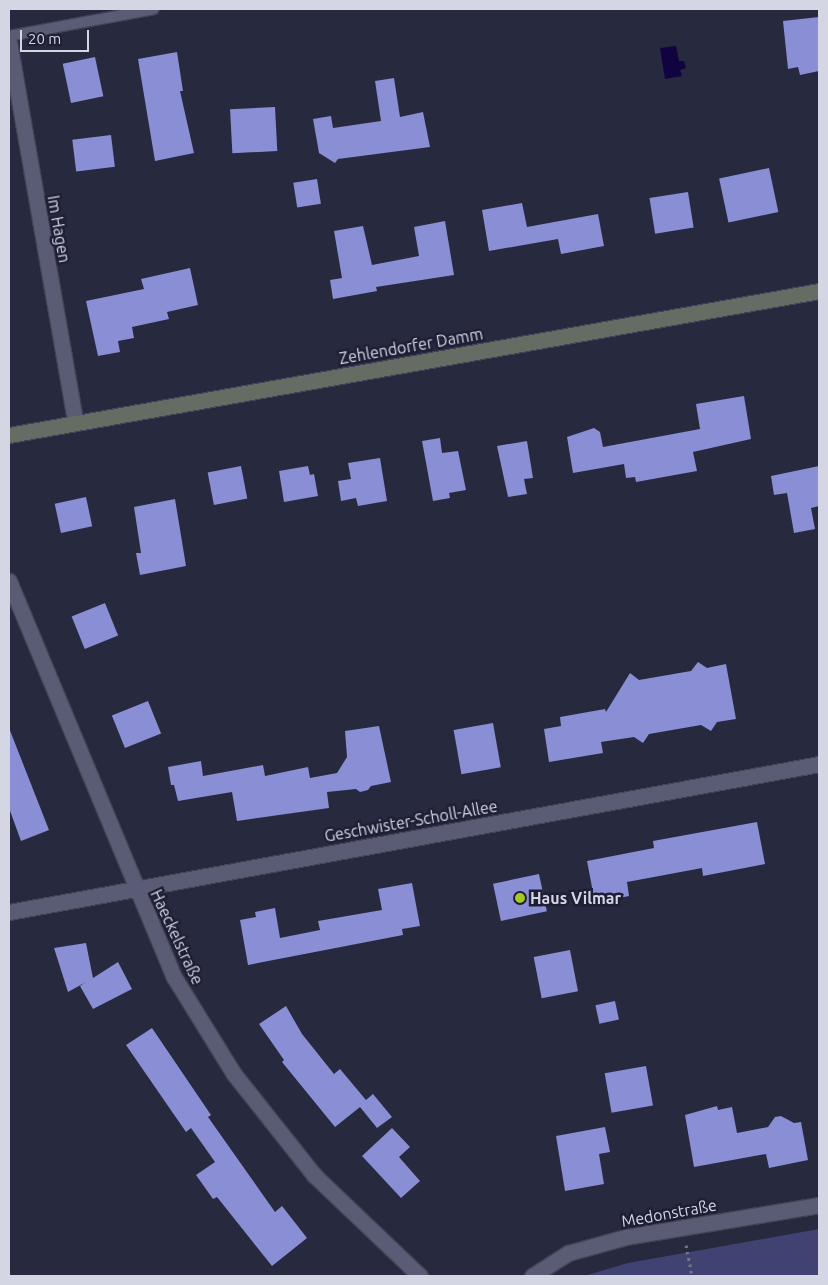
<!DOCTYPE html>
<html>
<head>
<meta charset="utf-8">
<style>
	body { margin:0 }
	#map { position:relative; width:828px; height:1285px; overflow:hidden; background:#27293e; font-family:Ubuntu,sans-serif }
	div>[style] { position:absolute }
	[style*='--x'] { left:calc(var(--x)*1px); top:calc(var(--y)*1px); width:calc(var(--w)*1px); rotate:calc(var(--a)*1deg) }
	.green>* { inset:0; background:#404272 }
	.water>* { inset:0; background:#100340 }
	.building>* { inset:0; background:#898ed5; transform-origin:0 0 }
	.path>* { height:3px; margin-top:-1.5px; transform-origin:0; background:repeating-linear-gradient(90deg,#757789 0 2.5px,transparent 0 6.5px) }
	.roads { filter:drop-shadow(1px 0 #434457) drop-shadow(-1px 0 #434457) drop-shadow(0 1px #434457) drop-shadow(0 -1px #434457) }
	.service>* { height:10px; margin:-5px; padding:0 5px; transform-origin:5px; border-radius:5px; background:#5a5c75 }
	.minor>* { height:15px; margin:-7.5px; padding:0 7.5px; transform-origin:7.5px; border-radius:7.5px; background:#5a5c75 }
	.secondary>* { height:15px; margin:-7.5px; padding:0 7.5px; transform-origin:7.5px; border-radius:7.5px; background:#646c64 }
	.dots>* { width:14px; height:14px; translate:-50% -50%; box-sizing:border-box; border:2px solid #1e1f34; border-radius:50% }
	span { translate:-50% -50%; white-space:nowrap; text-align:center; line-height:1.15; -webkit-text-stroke:5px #1e1f34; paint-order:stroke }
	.street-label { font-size:16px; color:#d4d6e4 }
	.poi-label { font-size:16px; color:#d4d6e4; font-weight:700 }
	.left { translate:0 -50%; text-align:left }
	.frame { position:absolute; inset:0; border:10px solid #d4d6e4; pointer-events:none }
	.scale { position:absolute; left:20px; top:30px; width:69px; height:22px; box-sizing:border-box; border:2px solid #d4d6e4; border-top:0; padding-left:6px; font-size:15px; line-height:18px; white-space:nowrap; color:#d4d6e4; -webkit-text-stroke:4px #1e1f34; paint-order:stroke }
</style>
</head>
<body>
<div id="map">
	<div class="green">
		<div style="clip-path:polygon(819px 1229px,819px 1276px,584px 1276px,628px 1263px)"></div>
	</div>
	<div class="water">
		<div style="clip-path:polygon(676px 46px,679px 61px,684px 61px,686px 68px,680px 70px,682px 76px,665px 79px,660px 48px)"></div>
	</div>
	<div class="building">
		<div style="clip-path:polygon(819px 17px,819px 71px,800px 75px,798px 67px,788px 69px,783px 21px)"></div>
		<div style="clip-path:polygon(177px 52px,183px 91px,180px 91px,194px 153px,155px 161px,138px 59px)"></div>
		<div style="left:95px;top:57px;width:40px;height:33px;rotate:78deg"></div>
		<div style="clip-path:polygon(394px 78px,400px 117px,423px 112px,430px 147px,338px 159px,335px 163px,319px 153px,313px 119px,331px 116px,333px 128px,381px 121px,375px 81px)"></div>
		<div style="left:275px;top:107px;width:44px;height:45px;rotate:87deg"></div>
		<div style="left:111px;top:135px;width:32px;height:39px;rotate:83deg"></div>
		<div style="left:769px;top:168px;width:45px;height:51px;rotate:78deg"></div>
		<div style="left:317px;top:179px;width:25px;height:24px;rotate:81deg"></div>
		<div style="left:688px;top:192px;width:36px;height:39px;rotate:81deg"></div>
		<div style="clip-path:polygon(522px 203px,527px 227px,598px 214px,604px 246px,561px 254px,558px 239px,489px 251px,482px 210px)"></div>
		<div style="clip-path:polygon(445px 221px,454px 275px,376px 287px,377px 291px,333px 299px,330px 280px,342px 278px,334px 231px,363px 226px,372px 265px,419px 256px,414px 227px)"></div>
		<div style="clip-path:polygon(190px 268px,198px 305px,167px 312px,169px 319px,132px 327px,134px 338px,118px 341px,120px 352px,98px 356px,86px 301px,144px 289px,141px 279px)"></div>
		<div style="clip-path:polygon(744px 396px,751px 439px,693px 452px,697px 471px,636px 482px,635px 477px,626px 478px,624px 464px,573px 473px,567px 437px,594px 428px,600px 432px,603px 447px,700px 429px,696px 404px)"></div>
		<div style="clip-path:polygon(440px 438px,442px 453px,458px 451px,466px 490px,449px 493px,450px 498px,433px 501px,422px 441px)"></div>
		<div style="clip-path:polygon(527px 441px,533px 478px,524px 479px,527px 494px,508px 497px,497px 446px)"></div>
		<div style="clip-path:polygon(380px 458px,387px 501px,358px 506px,356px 498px,341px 501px,338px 481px,351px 479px,348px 463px)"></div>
		<div style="left:241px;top:466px;width:33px;height:34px;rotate:79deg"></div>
		<div style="clip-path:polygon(308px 466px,310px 475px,314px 474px,318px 496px,284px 502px,279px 471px)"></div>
		<div style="clip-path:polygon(819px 466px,819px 506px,811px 508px,815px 529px,794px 533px,787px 493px,774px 495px,771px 476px)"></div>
		<div style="left:86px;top:497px;width:30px;height:32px;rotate:78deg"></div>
		<div style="clip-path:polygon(175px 499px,186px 566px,140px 575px,136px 553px,141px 553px,134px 507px)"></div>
		<div style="left:105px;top:603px;width:35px;height:36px;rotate:68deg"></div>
		<div style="clip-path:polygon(698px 662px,707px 668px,726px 664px,736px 719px,717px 722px,711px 731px,701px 725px,649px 734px,643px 743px,634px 737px,601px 742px,603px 753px,549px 762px,544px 729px,561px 726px,560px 717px,605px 709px,606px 712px,630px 673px,639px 680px,691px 671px)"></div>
		<div style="left:148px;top:701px;width:35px;height:39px;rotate:68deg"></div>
		<div style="left:493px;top:723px;width:45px;height:40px;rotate:80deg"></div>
		<div style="clip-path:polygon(379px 726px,391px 782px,371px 786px,368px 790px,360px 792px,356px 789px,327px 792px,329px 808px,237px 821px,232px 792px,178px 801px,174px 785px,171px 785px,168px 767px,201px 761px,203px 776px,263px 765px,265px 776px,308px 767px,310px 778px,337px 773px,347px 757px,345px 731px)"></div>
		<div style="clip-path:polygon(9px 728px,49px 830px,21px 841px,9px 808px)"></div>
		<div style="clip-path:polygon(757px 822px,765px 864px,703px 876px,702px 868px,627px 882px,629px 896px,595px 903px,587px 861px,654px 848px,653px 841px)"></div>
		<div style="left:539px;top:874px;width:38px;height:47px;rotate:78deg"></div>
		<div style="clip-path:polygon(412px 883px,420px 926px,402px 929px,403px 935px,248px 965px,240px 920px,256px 917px,255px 912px,275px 908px,280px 938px,320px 930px,318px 921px,382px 910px,378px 889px)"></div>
		<div style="clip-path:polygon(86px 943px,93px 978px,118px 962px,132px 989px,93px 1009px,80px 986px,86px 982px,68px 992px,54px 948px)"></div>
		<div style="left:570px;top:950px;width:42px;height:37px;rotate:79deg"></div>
		<div style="left:615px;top:1001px;width:19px;height:20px;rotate:78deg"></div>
		<div style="clip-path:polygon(286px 1006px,302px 1034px,334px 1074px,340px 1069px,366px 1100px,373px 1094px,392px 1117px,377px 1128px,360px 1107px,335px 1127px,282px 1062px,284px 1060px,259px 1024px)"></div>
		<div style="clip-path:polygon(152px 1028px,211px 1115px,208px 1117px,275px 1212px,282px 1206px,307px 1238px,272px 1266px,217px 1197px,213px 1199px,196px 1175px,215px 1162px,191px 1128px,186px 1132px,126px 1045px)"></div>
		<div style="left:646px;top:1066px;width:40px;height:42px;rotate:80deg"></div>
		<div style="clip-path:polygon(717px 1106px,718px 1110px,732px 1107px,737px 1133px,768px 1127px,775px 1117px,781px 1116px,794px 1123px,801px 1122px,808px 1160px,769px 1168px,766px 1154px,694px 1167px,685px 1115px)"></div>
		<div style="clip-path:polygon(605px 1127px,610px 1152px,599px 1154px,604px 1184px,565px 1191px,556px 1136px)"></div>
		<div style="clip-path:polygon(392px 1128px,410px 1147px,399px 1157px,420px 1181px,401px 1198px,362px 1156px)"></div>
	</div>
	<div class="path">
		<div style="--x:686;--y:1245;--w:32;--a:79"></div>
	</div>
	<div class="roads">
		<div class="service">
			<div style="--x:9;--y:36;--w:147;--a:-10.5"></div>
		</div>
		<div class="minor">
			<div style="--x:9;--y:42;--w:386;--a:80.1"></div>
			<div style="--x:9;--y:581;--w:429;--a:67.4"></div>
			<div style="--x:174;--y:977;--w:114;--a:58.3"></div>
			<div style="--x:234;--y:1074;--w:129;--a:51.6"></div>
			<div style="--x:314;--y:1175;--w:146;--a:43.6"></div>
			<div style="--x:9;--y:912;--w:823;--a:-10.35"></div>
			<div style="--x:532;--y:1276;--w:43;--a:-32.6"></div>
			<div style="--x:568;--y:1253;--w:60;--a:-15.4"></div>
			<div style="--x:626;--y:1237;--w:196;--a:-9.4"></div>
		</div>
		<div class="secondary">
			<div style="--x:9;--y:435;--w:823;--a:-10.08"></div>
		</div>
	</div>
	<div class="dots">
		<div style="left:520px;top:898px;background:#a5c823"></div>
	</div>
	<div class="street-label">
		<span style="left:59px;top:229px;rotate:80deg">Im Hagen</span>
		<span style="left:411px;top:346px;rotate:-10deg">Zehlendorfer Damm</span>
		<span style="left:411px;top:821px;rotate:-10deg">Geschwister-Scholl-Allee</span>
		<span style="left:177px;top:937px;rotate:65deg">Haeckelstraße</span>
		<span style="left:669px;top:1213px;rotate:-10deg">Medonstraße</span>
	</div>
	<div class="poi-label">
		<span class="left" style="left:530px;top:898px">Haus Vilmar</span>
	</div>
	<div class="frame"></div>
	<div class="scale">20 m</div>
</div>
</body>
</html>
